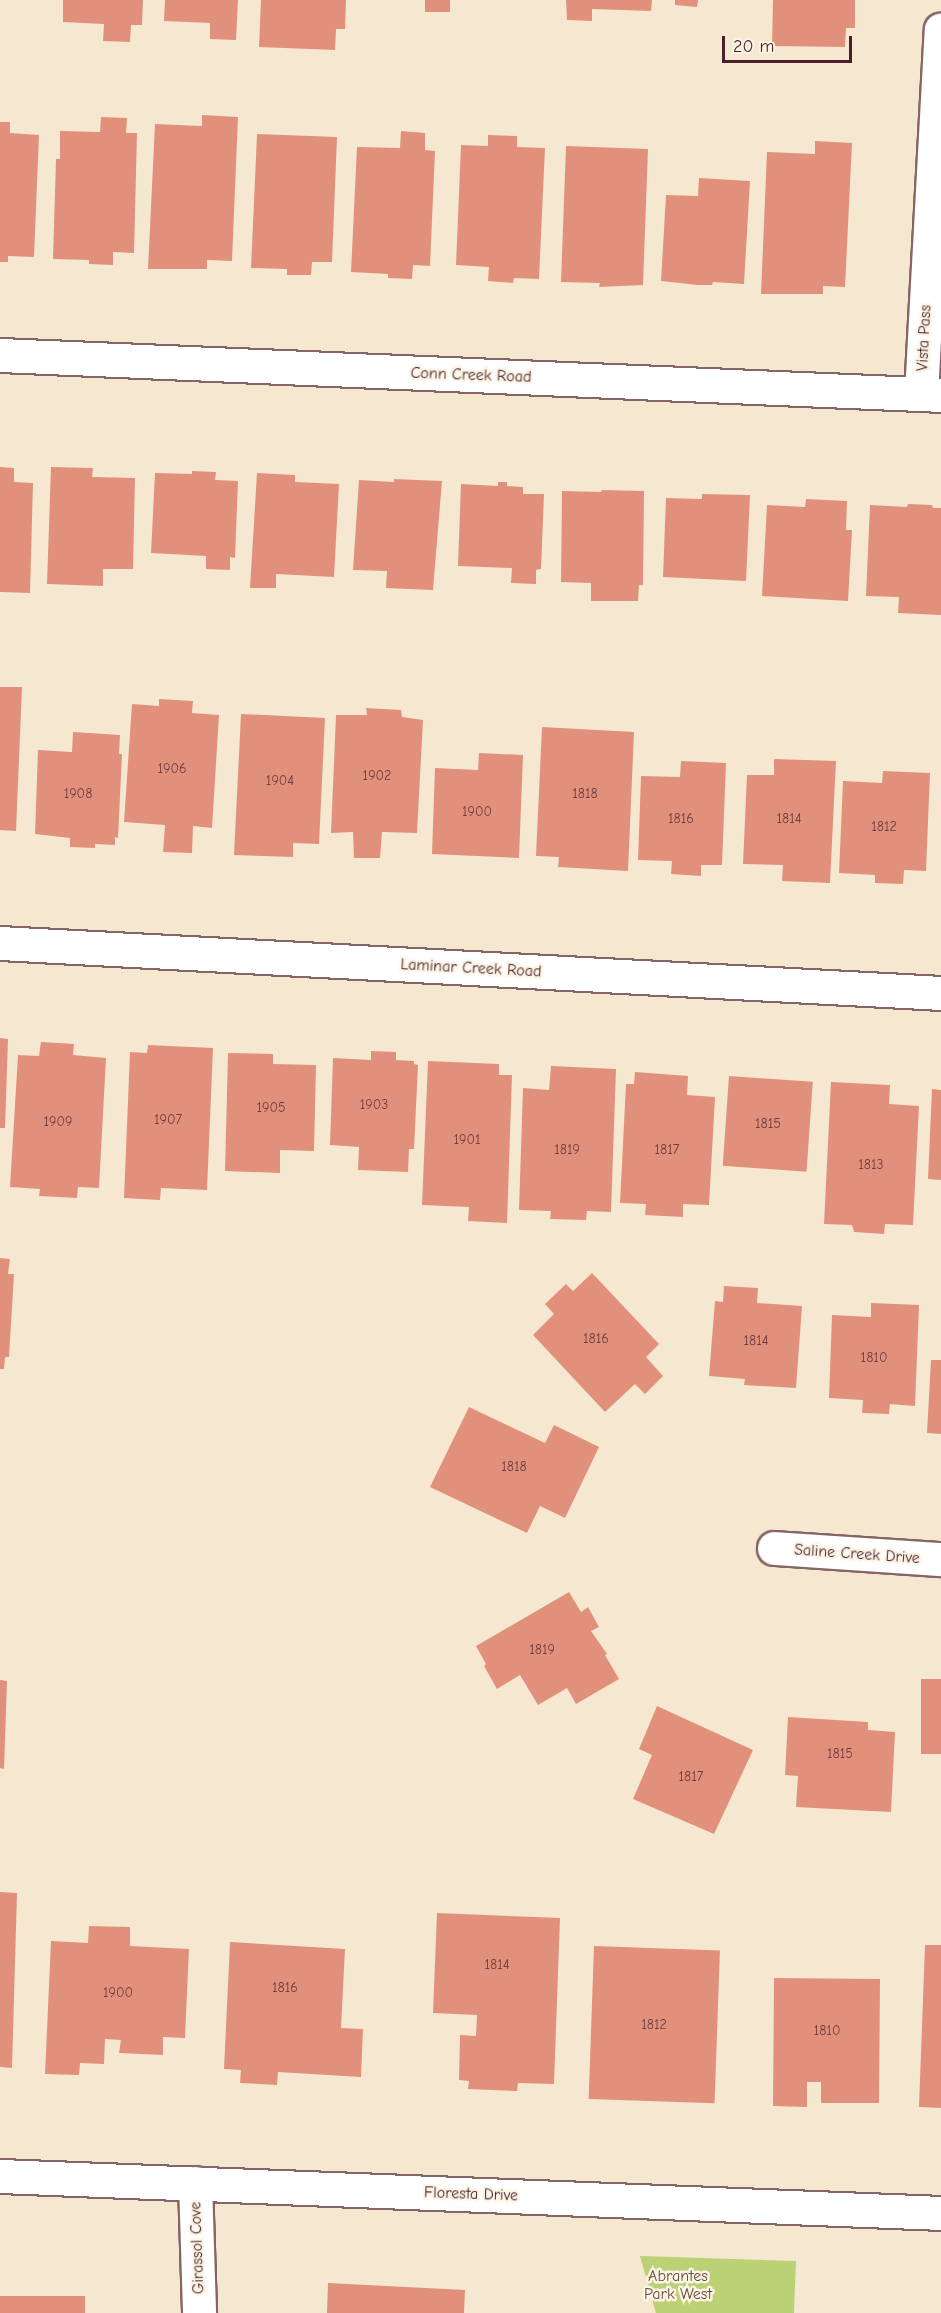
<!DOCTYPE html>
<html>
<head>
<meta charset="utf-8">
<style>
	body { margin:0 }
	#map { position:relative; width:941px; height:2313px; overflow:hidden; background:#f6e8d0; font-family:"Comic Neue",sans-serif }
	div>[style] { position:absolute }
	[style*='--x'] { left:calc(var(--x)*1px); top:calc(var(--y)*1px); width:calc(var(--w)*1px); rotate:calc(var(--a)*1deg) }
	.green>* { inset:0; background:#bbd175 }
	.building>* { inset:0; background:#e1917b; transform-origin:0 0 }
	.roads { filter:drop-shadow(2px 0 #866565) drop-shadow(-2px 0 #866565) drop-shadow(0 2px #866565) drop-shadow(0 -2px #866565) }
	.street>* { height:33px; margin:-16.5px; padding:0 16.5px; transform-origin:16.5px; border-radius:16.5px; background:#fff }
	span { translate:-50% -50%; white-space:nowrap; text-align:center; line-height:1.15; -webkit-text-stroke:5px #fcf5e5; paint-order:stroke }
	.number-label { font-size:14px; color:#703c3f }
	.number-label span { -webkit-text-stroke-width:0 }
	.street-label { font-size:16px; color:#4a1f2b }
	.park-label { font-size:16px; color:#664c3e }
	.scale { position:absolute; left:722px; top:36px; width:130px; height:27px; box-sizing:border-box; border:3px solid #4a1f2b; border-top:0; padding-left:8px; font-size:18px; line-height:21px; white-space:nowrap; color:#4a1f2b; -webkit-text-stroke:4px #fcf5e5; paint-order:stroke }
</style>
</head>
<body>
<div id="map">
	<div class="green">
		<div style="clip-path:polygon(640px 2256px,796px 2261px,794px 2313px,656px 2313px)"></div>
	</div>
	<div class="building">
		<div style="clip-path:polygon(63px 0,143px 0,142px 25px,131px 25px,130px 42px,103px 41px,104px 24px,63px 22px)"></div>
		<div style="clip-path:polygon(165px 0,238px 0,236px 40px,210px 39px,210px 23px,164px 21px)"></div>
		<div style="clip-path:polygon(261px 0,346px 0,345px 29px,336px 29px,335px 50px,259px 47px)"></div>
		<div style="left:425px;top:0;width:25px;height:12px"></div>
		<div style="clip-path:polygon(566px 0,652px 0,651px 11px,592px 9px,592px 21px,567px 20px)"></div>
		<div style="clip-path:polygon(675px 0,698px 0,697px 7px,675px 5px)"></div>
		<div style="clip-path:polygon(773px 0,855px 0,855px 28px,846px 28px,845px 47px,772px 46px)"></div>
		<div style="clip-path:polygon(202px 115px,238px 117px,232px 261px,207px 260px,207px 269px,148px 269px,155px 124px,202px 126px)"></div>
		<div style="clip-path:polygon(101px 117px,127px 118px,126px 133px,137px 133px,134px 253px,113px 252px,113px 265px,89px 264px,89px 260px,53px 259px,56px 159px,60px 159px,60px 131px,100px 132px)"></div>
		<div style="clip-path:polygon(0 122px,10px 122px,10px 133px,39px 135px,34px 257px,8px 256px,8px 262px,0 262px)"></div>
		<div style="clip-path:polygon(401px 131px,425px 133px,425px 150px,435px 151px,430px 266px,413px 265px,412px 279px,388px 278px,388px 274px,351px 272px,357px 147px,400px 148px)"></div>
		<div style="clip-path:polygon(257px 134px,337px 137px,332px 262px,312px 262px,311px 275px,287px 275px,287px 269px,251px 268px)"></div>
		<div style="clip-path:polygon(488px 135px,517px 136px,517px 147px,545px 148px,539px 279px,514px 278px,513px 283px,488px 281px,489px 267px,456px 265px,461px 145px,488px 146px)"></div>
		<div style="clip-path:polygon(815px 141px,852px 143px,845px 287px,823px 286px,823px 294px,761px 294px,767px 152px,815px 154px)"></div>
		<div style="clip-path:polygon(566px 146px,648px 149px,643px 285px,599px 287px,600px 283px,561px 282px)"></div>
		<div style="clip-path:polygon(699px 178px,750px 181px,744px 284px,713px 282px,712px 285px,698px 285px,661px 281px,666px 195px,698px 196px)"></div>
		<div style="clip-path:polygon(0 467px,14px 468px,14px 482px,33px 483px,30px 593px,0 592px)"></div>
		<div style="clip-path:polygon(51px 467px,93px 468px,92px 477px,135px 478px,133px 569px,103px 569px,103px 586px,47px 584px)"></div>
		<div style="clip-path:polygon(192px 471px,216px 472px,215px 480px,238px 481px,235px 558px,230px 557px,230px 570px,206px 569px,206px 556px,151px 553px,155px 473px,192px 474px)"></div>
		<div style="clip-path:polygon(257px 473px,295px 475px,295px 482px,339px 484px,334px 577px,276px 574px,276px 588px,250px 588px)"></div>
		<div style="clip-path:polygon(394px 479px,442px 481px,433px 590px,386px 588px,387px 571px,353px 570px,359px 480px,394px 482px)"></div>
		<div style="clip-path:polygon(498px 482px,507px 482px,507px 486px,523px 487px,523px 494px,544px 494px,541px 569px,536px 570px,536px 584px,511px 583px,512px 568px,458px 566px,461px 484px,498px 486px)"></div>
		<div style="clip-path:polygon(602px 490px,644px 491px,643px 585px,639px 585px,638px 601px,591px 601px,591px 583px,561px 582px,562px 491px,601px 492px)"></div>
		<div style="clip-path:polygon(702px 494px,750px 495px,746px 581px,663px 577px,666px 498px,702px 499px)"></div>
		<div style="clip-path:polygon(806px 499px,847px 501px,846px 530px,852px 530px,848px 601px,762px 596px,767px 505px,805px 507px)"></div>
		<div style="clip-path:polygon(908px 504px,932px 505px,933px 508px,941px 508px,941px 615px,898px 613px,899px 597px,866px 596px,870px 505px,907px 507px)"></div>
		<div style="clip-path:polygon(0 687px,22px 687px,16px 831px,0 830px)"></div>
		<div style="clip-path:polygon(159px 699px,193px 701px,192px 713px,219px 715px,212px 828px,193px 826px,192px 853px,163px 852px,165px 825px,124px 822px,132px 704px,159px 706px)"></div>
		<div style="clip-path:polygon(366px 708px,401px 710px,402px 717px,423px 720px,417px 833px,382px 832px,380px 858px,354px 858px,353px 832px,331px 833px,336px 715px,367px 715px)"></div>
		<div style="clip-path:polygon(241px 714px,325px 718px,319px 844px,293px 843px,293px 857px,234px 855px)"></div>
		<div style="clip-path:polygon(542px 727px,634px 732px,628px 871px,558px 867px,559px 857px,536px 856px)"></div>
		<div style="clip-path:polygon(73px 732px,120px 735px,119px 754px,122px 754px,118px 838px,115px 837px,115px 845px,95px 844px,95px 848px,70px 847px,70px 838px,35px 834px,38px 750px,72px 752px)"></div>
		<div style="clip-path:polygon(479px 753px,523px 755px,519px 858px,432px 854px,435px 768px,478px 770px)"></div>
		<div style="clip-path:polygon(774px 759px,836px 761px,830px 883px,782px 881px,783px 865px,743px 864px,747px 775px,774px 775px)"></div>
		<div style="clip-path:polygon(681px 761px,726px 763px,722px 865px,701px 865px,701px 876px,671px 874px,672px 861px,638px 860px,641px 776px,680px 777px)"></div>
		<div style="clip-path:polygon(883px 771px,930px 773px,926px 871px,904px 870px,903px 884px,875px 883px,875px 875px,839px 873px,843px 781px,882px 783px)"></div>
		<div style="clip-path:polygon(0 1038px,8px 1039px,5px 1128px,0 1128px)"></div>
		<div style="clip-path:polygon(41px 1042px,74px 1044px,73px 1055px,106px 1058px,99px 1188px,78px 1187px,77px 1198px,39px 1196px,40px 1189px,10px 1187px,18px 1055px,39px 1056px)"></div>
		<div style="clip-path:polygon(148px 1045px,213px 1048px,207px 1190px,161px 1188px,160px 1200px,124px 1198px,130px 1052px,147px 1053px)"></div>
		<div style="clip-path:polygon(371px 1051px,396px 1052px,396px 1060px,414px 1061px,414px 1064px,418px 1065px,414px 1149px,409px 1149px,408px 1172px,358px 1170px,359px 1147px,330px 1145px,333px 1058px,371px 1060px)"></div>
		<div style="clip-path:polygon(228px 1053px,273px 1054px,273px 1064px,316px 1065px,314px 1151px,280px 1150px,280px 1173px,225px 1171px)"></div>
		<div style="clip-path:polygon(428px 1061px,499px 1064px,499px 1075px,512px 1075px,507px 1223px,468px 1221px,469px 1207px,422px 1205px)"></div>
		<div style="clip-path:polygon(551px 1066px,616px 1069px,611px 1212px,587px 1211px,586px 1220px,550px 1219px,551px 1211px,519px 1210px,523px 1088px,549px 1090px)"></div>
		<div style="clip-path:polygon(635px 1072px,688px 1076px,687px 1095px,715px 1097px,709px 1205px,683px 1204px,683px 1217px,645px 1215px,646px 1204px,620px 1203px,626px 1084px,634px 1084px)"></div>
		<div style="left:729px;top:1076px;width:84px;height:90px;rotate:4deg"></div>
		<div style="clip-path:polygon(831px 1082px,890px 1085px,889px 1104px,919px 1106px,913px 1225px,885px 1224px,884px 1234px,854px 1232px,852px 1225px,824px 1224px)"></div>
		<div style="clip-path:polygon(932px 1089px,941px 1090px,941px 1180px,928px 1179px)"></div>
		<div style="clip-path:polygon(0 1258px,10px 1259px,8px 1274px,14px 1274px,9px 1357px,5px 1357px,4px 1369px,0 1369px)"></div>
		<div style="clip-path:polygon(592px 1273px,659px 1344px,646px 1357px,663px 1376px,645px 1394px,635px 1384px,605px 1412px,533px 1335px,554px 1314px,545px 1304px,566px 1284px,573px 1291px)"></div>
		<div style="clip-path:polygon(724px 1286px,758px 1288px,757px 1303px,802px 1306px,796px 1388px,744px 1385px,745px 1379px,709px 1376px,715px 1301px,723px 1302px)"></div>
		<div style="clip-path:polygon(871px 1303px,919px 1305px,915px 1406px,890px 1404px,889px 1414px,862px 1413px,863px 1400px,829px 1398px,832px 1315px,871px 1317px)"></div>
		<div style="clip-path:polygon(931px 1360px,941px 1360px,941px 1434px,927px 1433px)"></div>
		<div style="clip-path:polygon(469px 1407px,545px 1443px,554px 1425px,599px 1447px,565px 1518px,540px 1506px,527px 1533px,430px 1487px)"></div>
		<div style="clip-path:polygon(569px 1592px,581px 1612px,588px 1607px,599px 1627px,591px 1631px,607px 1654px,605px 1655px,619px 1679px,576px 1704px,567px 1688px,538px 1705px,520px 1675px,497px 1689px,484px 1666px,486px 1664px,476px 1646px)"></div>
		<div style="left:921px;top:1679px;width:20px;height:75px"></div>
		<div style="clip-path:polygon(0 1680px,7px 1681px,4px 1769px,0 1768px)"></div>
		<div style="clip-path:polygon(657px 1706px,753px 1750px,714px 1834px,633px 1799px,652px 1755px,639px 1749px)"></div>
		<div style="clip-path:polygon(788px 1717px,868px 1722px,868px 1730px,895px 1732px,891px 1812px,796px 1807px,798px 1776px,785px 1775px)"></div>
		<div style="clip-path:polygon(0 1892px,17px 1893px,12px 2068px,0 2067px)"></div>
		<div style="clip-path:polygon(437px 1913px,560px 1918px,554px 2084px,518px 2083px,517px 2091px,468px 2089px,469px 2081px,459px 2080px,460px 2035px,476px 2036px,477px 2015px,433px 2013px)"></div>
		<div style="clip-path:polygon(89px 1926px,130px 1927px,130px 1946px,189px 1949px,185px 2038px,163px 2037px,163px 2055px,119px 2053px,121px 2040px,105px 2039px,104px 2064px,80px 2063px,79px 2075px,45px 2074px,51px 1941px,88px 1943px)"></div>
		<div style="clip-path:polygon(230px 1942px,345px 1949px,341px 2028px,363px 2029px,361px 2077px,278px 2072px,277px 2085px,240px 2083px,241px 2070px,224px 2069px)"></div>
		<div style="clip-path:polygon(925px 1945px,941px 1945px,941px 2108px,919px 2107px)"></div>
		<div style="left:594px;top:1946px;width:126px;height:153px;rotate:2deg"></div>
		<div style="clip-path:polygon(774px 1978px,880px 1979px,879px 2103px,821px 2103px,821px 2082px,807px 2082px,807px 2107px,773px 2106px)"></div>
		<div style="clip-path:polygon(328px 2283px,465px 2290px,464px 2313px,327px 2313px)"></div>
		<div style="left:0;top:2296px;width:85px;height:17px"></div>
	</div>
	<div class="roads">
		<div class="street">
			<div style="--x:0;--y:355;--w:942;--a:2.43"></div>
			<div style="--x:921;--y:394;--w:365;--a:-86.9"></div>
			<div style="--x:0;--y:943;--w:942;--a:3.04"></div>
			<div style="--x:774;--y:1548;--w:167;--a:3.8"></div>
			<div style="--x:0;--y:2176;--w:942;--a:2.25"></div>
			<div style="--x:195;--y:2183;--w:130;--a:88.2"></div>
		</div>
	</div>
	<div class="number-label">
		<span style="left:172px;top:769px">1906</span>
		<span style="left:377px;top:776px">1902</span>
		<span style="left:280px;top:781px">1904</span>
		<span style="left:78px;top:794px">1908</span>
		<span style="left:585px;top:794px">1818</span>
		<span style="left:477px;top:812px">1900</span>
		<span style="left:681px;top:819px">1816</span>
		<span style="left:789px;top:819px">1814</span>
		<span style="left:884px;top:827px">1812</span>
		<span style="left:374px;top:1105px">1903</span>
		<span style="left:271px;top:1108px">1905</span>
		<span style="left:168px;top:1120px">1907</span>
		<span style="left:58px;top:1122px">1909</span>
		<span style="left:768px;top:1124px">1815</span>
		<span style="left:467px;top:1140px">1901</span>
		<span style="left:567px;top:1150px">1819</span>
		<span style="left:667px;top:1150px">1817</span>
		<span style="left:871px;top:1165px">1813</span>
		<span style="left:596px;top:1339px">1816</span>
		<span style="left:756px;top:1341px">1814</span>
		<span style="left:874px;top:1358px">1810</span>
		<span style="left:514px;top:1467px">1818</span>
		<span style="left:542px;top:1650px">1819</span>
		<span style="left:840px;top:1754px">1815</span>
		<span style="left:691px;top:1777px">1817</span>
		<span style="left:497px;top:1965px">1814</span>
		<span style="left:285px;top:1988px">1816</span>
		<span style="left:118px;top:1993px">1900</span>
		<span style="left:654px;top:2025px">1812</span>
		<span style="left:827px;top:2031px">1810</span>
	</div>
	<div class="street-label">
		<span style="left:924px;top:338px;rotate:-87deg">Vista Pass</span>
		<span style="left:471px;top:375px;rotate:2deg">Conn Creek Road</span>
		<span style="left:471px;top:968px;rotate:3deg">Laminar Creek Road</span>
		<span style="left:857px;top:1554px;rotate:4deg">Saline Creek Drive</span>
		<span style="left:471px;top:2194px;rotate:2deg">Floresta Drive</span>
		<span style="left:197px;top:2248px;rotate:-92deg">Girassol Cove</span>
	</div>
	<div class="park-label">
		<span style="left:678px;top:2285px">Abrantes<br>Park West</span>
	</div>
	<div class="scale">20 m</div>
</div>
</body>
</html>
